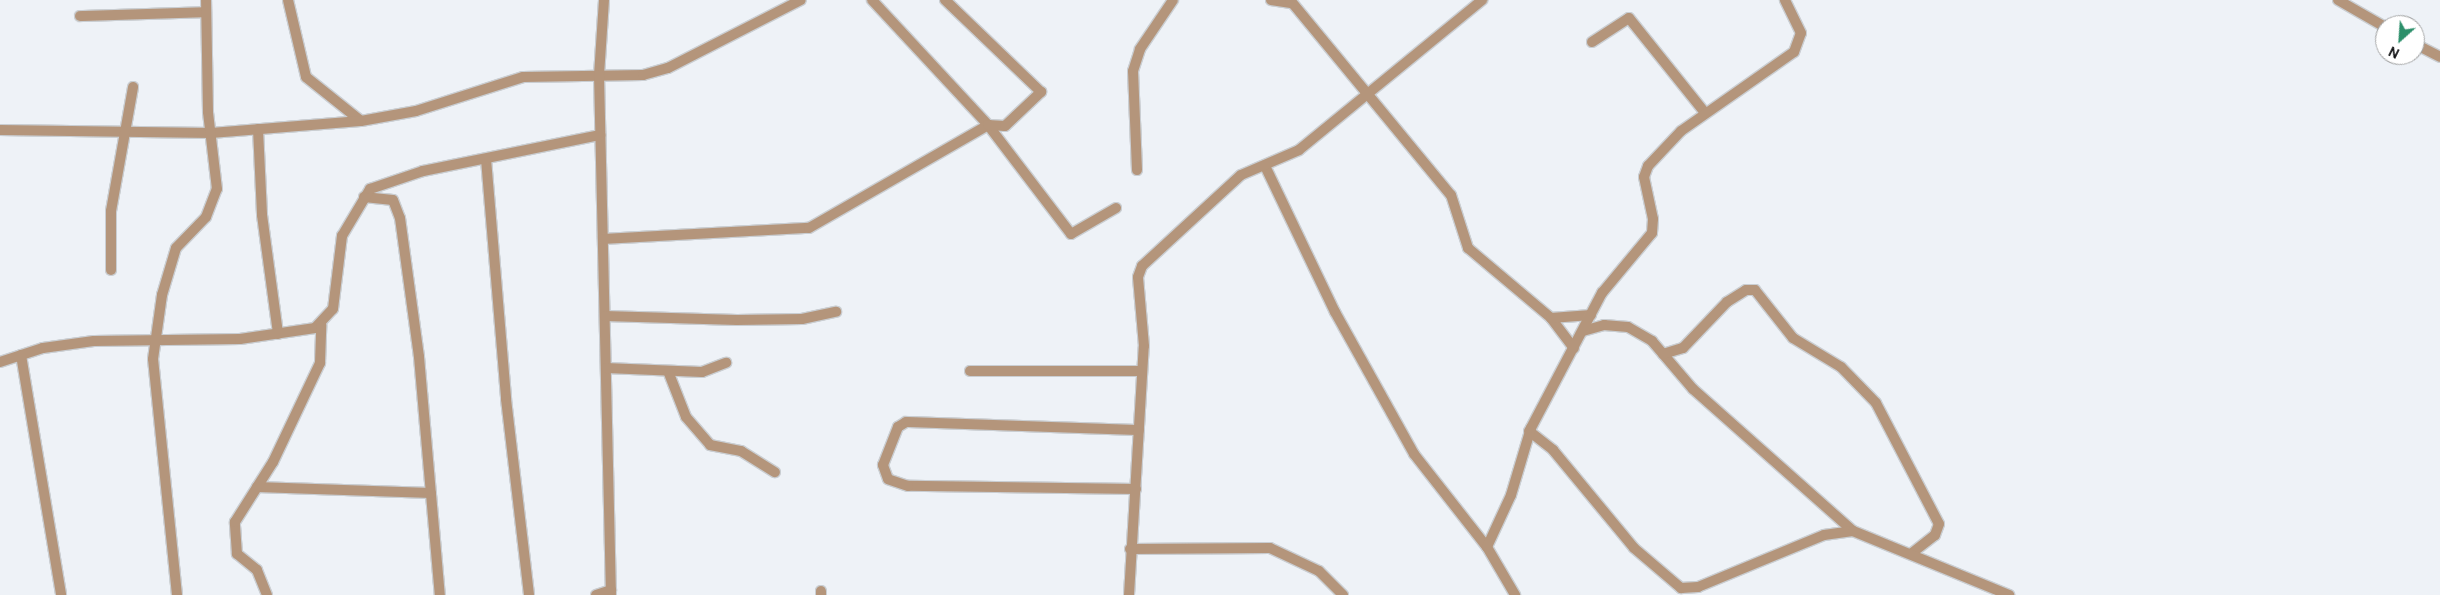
<!DOCTYPE html>
<html>
<head>
<meta charset="utf-8">
<style>
	body { margin:0 }
	#map { position:relative; width:2440px; height:595px; overflow:hidden; background:#eef2f7; font-family:Cabin,sans-serif }
	div>[style] { position:absolute }
	[style*='--x'] { left:calc(var(--x)*1px); top:calc(var(--y)*1px); width:calc(var(--w)*1px); rotate:calc(var(--a)*1deg) }
	.roads { filter:drop-shadow(1px 0 #caced2) drop-shadow(-1px 0 #caced2) drop-shadow(0 1px #caced2) drop-shadow(0 -1px #caced2) }
	.minor>* { height:10px; margin:-5px; padding:0 5px; transform-origin:5px; border-radius:5px; background:#b4957b }
	span { translate:-50% -50%; white-space:nowrap; text-align:center; line-height:1.15; -webkit-text-stroke:4.5px #fff; paint-order:stroke }
	.north { position:absolute; left:2375px; top:15px; width:50px; height:50px; box-sizing:border-box; background:#fff; border:1px solid #9e9f9f; border-radius:50%; rotate:206deg; font-size:14px; font-weight:700; line-height:20px; text-align:center; color:#0d0e10 }
	.north::after { content:''; display:block; margin:auto; width:18px; height:22px; background:#2b8f6a; clip-path:polygon(50% 0,100% 100%,50% 72%,0 100%) }
</style>
</head>
<body>
<div id="map">
	<div class="roads">
		<div class="minor">
			<div style="--x:288;--y:0;--w:79;--a:76.8"></div>
			<div style="--x:306;--y:77;--w:70;--a:38.7"></div>
			<div style="--x:361;--y:121;--w:56;--a:-10.3"></div>
			<div style="--x:416;--y:111;--w:112;--a:-17.6"></div>
			<div style="--x:523;--y:77;--w:120;--a:-1"></div>
			<div style="--x:643;--y:75;--w:26;--a:-16"></div>
			<div style="--x:668;--y:68;--w:149;--a:-27.1"></div>
			<div style="--x:604;--y:0;--w:75;--a:93.8"></div>
			<div style="--x:599;--y:75;--w:520;--a:88.68"></div>
			<div style="--x:872;--y:0;--w:171;--a:47.1"></div>
			<div style="--x:988;--y:125;--w:137;--a:52.7"></div>
			<div style="--x:1071;--y:234;--w:52;--a:-30"></div>
			<div style="--x:1271;--y:0;--w:20;--a:9"></div>
			<div style="--x:1290;--y:0;--w:253;--a:50.5"></div>
			<div style="--x:1451;--y:195;--w:56;--a:72.2"></div>
			<div style="--x:1468;--y:248;--w:109;--a:40.1"></div>
			<div style="--x:1551;--y:318;--w:38;--a:53"></div>
			<div style="--x:2338;--y:0;--w:54;--a:29.9"></div>
			<div style="--x:80;--y:16;--w:126;--a:-1.8"></div>
			<div style="--x:1592;--y:42;--w:44;--a:-33"></div>
			<div style="--x:1629;--y:18;--w:122;--a:51.3"></div>
			<div style="--x:2415;--y:44;--w:28;--a:27"></div>
			<div style="--x:258;--y:129;--w:86;--a:87.3"></div>
			<div style="--x:262;--y:215;--w:120;--a:82.3"></div>
			<div style="--x:0;--y:130;--w:211;--a:0.8"></div>
			<div style="--x:211;--y:133;--w:150;--a:-4.6"></div>
			<div style="--x:486;--y:159;--w:241;--a:85.2"></div>
			<div style="--x:506;--y:399;--w:197;--a:83.3"></div>
			<div style="--x:1266;--y:168;--w:160;--a:64.4"></div>
			<div style="--x:1335;--y:312;--w:162;--a:60.9"></div>
			<div style="--x:1414;--y:454;--w:118;--a:51.9"></div>
			<div style="--x:1487;--y:547;--w:56;--a:59.7"></div>
			<div style="--x:1137;--y:170;--w:99;--a:-92.3"></div>
			<div style="--x:1133;--y:71;--w:23;--a:-72"></div>
			<div style="--x:1140;--y:49;--w:59;--a:-56"></div>
			<div style="--x:364;--y:197;--w:29;--a:6"></div>
			<div style="--x:393;--y:200;--w:19;--a:69"></div>
			<div style="--x:400;--y:218;--w:140;--a:82.2"></div>
			<div style="--x:419;--y:357;--w:239;--a:85"></div>
			<div style="--x:603;--y:239;--w:206;--a:-3.1"></div>
			<div style="--x:809;--y:228;--w:207;--a:-29.9"></div>
			<div style="--x:988;--y:125;--w:17;--a:3"></div>
			<div style="--x:1005;--y:126;--w:50;--a:-43.4"></div>
			<div style="--x:1041;--y:92;--w:133;--a:-136.2"></div>
			<div style="--x:111;--y:270;--w:59;--a:-90"></div>
			<div style="--x:111;--y:211;--w:126;--a:-79.9"></div>
			<div style="--x:605;--y:316;--w:132;--a:1.7"></div>
			<div style="--x:737;--y:320;--w:65;--a:-0.9"></div>
			<div style="--x:802;--y:319;--w:35;--a:-12"></div>
			<div style="--x:1551;--y:318;--w:40;--a:-4.3"></div>
			<div style="--x:1583;--y:331;--w:22;--a:-16"></div>
			<div style="--x:1604;--y:325;--w:24;--a:5"></div>
			<div style="--x:1628;--y:327;--w:28;--a:30"></div>
			<div style="--x:1652;--y:341;--w:63;--a:49.5"></div>
			<div style="--x:1693;--y:389;--w:214;--a:41.6"></div>
			<div style="--x:1663;--y:354;--w:21;--a:-17"></div>
			<div style="--x:1683;--y:348;--w:64;--a:-46.3"></div>
			<div style="--x:1727;--y:302;--w:22;--a:-32"></div>
			<div style="--x:1746;--y:290;--w:9;--a:0"></div>
			<div style="--x:1755;--y:290;--w:61;--a:51.6"></div>
			<div style="--x:1793;--y:338;--w:56;--a:31.1"></div>
			<div style="--x:1841;--y:367;--w:50;--a:45.8"></div>
			<div style="--x:1876;--y:403;--w:136;--a:62.5"></div>
			<div style="--x:1939;--y:524;--w:12;--a:110"></div>
			<div style="--x:1935;--y:535;--w:29;--a:142"></div>
			<div style="--x:21;--y:355;--w:243;--a:80.5"></div>
			<div style="--x:0;--y:362;--w:45;--a:-18"></div>
			<div style="--x:43;--y:348;--w:51;--a:-7.8"></div>
			<div style="--x:94;--y:341;--w:146;--a:-0.8"></div>
			<div style="--x:240;--y:339;--w:76;--a:-8.3"></div>
			<div style="--x:315;--y:328;--w:26;--a:-47"></div>
			<div style="--x:333;--y:309;--w:74;--a:-83"></div>
			<div style="--x:342;--y:236;--w:55;--a:-59.2"></div>
			<div style="--x:370;--y:189;--w:56;--a:-18.8"></div>
			<div style="--x:423;--y:171;--w:181;--a:-11.5"></div>
			<div style="--x:606;--y:368;--w:96;--a:2.4"></div>
			<div style="--x:702;--y:372;--w:26;--a:-21"></div>
			<div style="--x:668;--y:371;--w:49;--a:68.6"></div>
			<div style="--x:686;--y:417;--w:37;--a:49"></div>
			<div style="--x:710;--y:445;--w:32;--a:11"></div>
			<div style="--x:741;--y:451;--w:40;--a:32"></div>
			<div style="--x:970;--y:371;--w:172;--a:0"></div>
			<div style="--x:1529;--y:431;--w:31;--a:38"></div>
			<div style="--x:1553;--y:450;--w:127;--a:50.4"></div>
			<div style="--x:1634;--y:548;--w:62;--a:40.4"></div>
			<div style="--x:1681;--y:588;--w:17;--a:-3"></div>
			<div style="--x:1698;--y:587;--w:136;--a:-22.4"></div>
			<div style="--x:1824;--y:535;--w:29;--a:-8"></div>
			<div style="--x:1853;--y:531;--w:169;--a:22.3"></div>
			<div style="--x:257;--y:487;--w:174;--a:2"></div>
			<div style="--x:1136;--y:489;--w:228;--a:-179.2"></div>
			<div style="--x:908;--y:486;--w:21;--a:-161"></div>
			<div style="--x:888;--y:479;--w:15;--a:-110"></div>
			<div style="--x:883;--y:465;--w:41;--a:-68.5"></div>
			<div style="--x:898;--y:427;--w:9;--a:-32"></div>
			<div style="--x:906;--y:422;--w:233;--a:2"></div>
			<div style="--x:1487;--y:547;--w:57;--a:-65.2"></div>
			<div style="--x:1511;--y:495;--w:70;--a:-73.4"></div>
			<div style="--x:1531;--y:428;--w:153;--a:-62.3"></div>
			<div style="--x:1602;--y:293;--w:78;--a:-50.2"></div>
			<div style="--x:1652;--y:233;--w:14;--a:-86"></div>
			<div style="--x:1653;--y:219;--w:43;--a:-102.1"></div>
			<div style="--x:1644;--y:177;--w:12;--a:-70"></div>
			<div style="--x:1648;--y:166;--w:48;--a:-46.7"></div>
			<div style="--x:1681;--y:131;--w:138;--a:-35"></div>
			<div style="--x:1794;--y:52;--w:20;--a:-70"></div>
			<div style="--x:1801;--y:33;--w:37;--a:-116"></div>
			<div style="--x:1130;--y:549;--w:140;--a:-0.4"></div>
			<div style="--x:1270;--y:548;--w:54;--a:25.1"></div>
			<div style="--x:1319;--y:571;--w:34;--a:45"></div>
			<div style="--x:177;--y:595;--w:237;--a:-95.8"></div>
			<div style="--x:153;--y:359;--w:65;--a:-82"></div>
			<div style="--x:162;--y:295;--w:49;--a:-73.4"></div>
			<div style="--x:176;--y:248;--w:43;--a:-45.9"></div>
			<div style="--x:206;--y:217;--w:30;--a:-69"></div>
			<div style="--x:217;--y:189;--w:78;--a:-96.7"></div>
			<div style="--x:208;--y:112;--w:112;--a:-91"></div>
			<div style="--x:267;--y:595;--w:27;--a:-112"></div>
			<div style="--x:257;--y:570;--w:26;--a:-141"></div>
			<div style="--x:237;--y:554;--w:32;--a:-94"></div>
			<div style="--x:235;--y:522;--w:71;--a:-57.7"></div>
			<div style="--x:273;--y:462;--w:110;--a:-64.6"></div>
			<div style="--x:320;--y:363;--w:38;--a:-88"></div>
			<div style="--x:596;--y:595;--w:16;--a:-18"></div>
			<div style="--x:821;--y:595;--w:4;--a:-90"></div>
			<div style="--x:1129;--y:595;--w:249;--a:-86.6"></div>
			<div style="--x:1144;--y:346;--w:69;--a:-95"></div>
			<div style="--x:1138;--y:277;--w:12;--a:-70"></div>
			<div style="--x:1142;--y:266;--w:134;--a:-42.6"></div>
			<div style="--x:1241;--y:175;--w:63;--a:-23.3"></div>
			<div style="--x:1299;--y:150;--w:237;--a:-39.3"></div>
		</div>
	</div>
	<div class="north">N</div>
</div>
</body>
</html>
